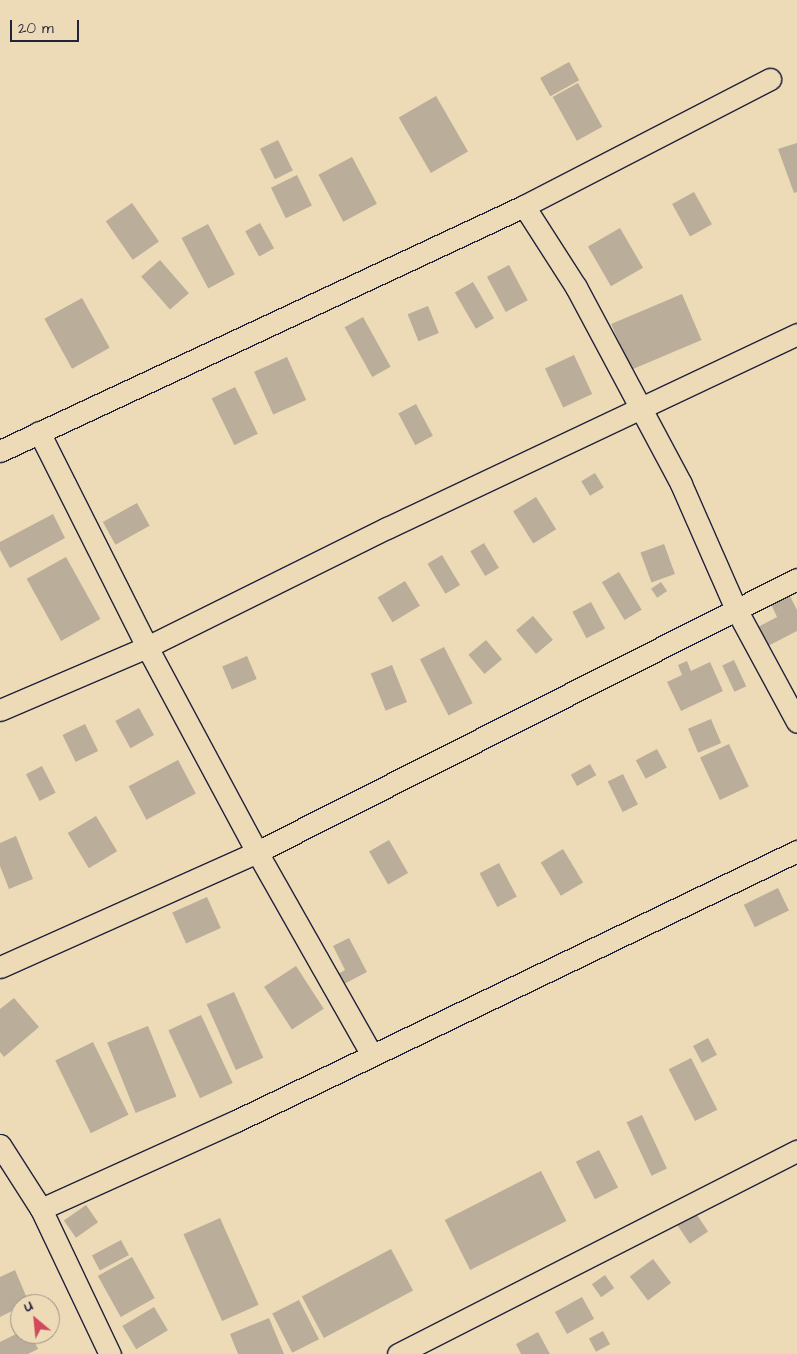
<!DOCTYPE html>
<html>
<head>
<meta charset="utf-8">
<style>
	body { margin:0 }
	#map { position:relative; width:797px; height:1354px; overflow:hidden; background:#eddbb8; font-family:"Architects Daughter",sans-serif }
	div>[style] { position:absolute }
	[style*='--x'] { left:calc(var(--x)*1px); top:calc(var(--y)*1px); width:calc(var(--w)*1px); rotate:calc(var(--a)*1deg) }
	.building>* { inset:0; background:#baad99; transform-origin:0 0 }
	.roads { filter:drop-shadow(1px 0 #22223b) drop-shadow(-1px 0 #22223b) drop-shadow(0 1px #22223b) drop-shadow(0 -1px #22223b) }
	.street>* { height:21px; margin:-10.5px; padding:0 10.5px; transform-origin:10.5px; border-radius:10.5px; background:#eddbb8 }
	span { translate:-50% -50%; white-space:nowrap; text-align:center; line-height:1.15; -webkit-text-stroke:4px #eddbb8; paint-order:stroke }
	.north { position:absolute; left:10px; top:1294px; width:50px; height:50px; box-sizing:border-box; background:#eddbb8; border:1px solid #9c9186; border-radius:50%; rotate:332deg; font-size:14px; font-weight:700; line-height:20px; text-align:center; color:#22223b }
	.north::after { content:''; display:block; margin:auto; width:18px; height:22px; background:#d1495b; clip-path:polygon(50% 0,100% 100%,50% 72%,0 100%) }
	.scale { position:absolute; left:10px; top:20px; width:69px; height:22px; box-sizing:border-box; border:2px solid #22223b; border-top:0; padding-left:6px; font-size:15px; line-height:18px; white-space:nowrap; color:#22223b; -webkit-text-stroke:4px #eddbb8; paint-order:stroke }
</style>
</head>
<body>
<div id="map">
	<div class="building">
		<div style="left:569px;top:62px;width:21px;height:33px;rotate:61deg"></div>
		<div style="left:578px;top:83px;width:50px;height:29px;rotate:61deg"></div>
		<div style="left:436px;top:96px;width:64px;height:43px;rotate:60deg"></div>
		<div style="left:278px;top:140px;width:34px;height:20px;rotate:64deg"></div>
		<div style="clip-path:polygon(797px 143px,797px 192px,794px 193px,778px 149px)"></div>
		<div style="left:352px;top:157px;width:53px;height:38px;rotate:62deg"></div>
		<div style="left:297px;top:175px;width:34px;height:29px;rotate:64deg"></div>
		<div style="left:694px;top:192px;width:37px;height:25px;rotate:61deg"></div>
		<div style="left:132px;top:203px;width:47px;height:32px;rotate:55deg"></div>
		<div style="left:260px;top:223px;width:29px;height:17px;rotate:61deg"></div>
		<div style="left:208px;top:224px;width:57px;height:30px;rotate:62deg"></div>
		<div style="left:620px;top:228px;width:46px;height:37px;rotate:60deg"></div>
		<div style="left:160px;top:260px;width:44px;height:25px;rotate:49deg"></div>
		<div style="left:509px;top:265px;width:40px;height:25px;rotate:62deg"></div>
		<div style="left:473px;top:282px;width:42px;height:21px;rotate:60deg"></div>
		<div style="left:682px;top:294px;width:50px;height:77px;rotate:67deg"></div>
		<div style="left:82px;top:298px;width:57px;height:43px;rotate:61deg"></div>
		<div style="left:428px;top:306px;width:29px;height:22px;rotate:68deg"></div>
		<div style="left:363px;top:317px;width:57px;height:21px;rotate:61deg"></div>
		<div style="left:574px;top:355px;width:43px;height:32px;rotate:65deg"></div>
		<div style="left:287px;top:357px;width:47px;height:36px;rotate:66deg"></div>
		<div style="left:235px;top:387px;width:52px;height:26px;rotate:64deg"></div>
		<div style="left:416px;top:404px;width:36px;height:20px;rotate:62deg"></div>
		<div style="left:595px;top:473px;width:17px;height:16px;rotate:59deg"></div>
		<div style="left:536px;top:497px;width:38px;height:27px;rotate:58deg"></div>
		<div style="left:137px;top:503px;width:26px;height:39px;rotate:61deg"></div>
		<div style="clip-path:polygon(53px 514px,65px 538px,10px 568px,0 550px,0 542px)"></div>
		<div style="left:484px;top:543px;width:29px;height:16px;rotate:59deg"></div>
		<div style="left:664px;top:544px;width:32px;height:25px;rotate:70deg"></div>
		<div style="left:442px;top:555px;width:35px;height:17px;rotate:59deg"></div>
		<div style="left:66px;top:557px;width:71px;height:45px;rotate:61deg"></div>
		<div style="left:619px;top:572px;width:44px;height:20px;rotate:59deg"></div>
		<div style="left:405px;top:581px;width:29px;height:32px;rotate:59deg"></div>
		<div style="left:661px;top:582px;width:11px;height:12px;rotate:56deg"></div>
		<div style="clip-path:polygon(789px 594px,797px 610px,797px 631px,768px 646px,758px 627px,777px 617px,771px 604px)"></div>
		<div style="left:591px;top:602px;width:30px;height:21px;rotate:62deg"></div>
		<div style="left:533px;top:616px;width:31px;height:22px;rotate:50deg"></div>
		<div style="left:486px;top:640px;width:25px;height:23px;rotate:50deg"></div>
		<div style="left:444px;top:647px;width:63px;height:27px;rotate:63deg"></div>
		<div style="left:247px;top:656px;width:25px;height:27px;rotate:67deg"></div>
		<div style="left:734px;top:660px;width:29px;height:13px;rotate:65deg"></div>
		<div style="clip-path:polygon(687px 661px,691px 671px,710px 662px,723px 691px,681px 711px,667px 682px,682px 675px,678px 665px)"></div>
		<div style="left:392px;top:665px;width:40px;height:23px;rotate:68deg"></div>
		<div style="left:139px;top:708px;width:31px;height:27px;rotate:61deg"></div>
		<div style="left:711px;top:719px;width:26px;height:25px;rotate:67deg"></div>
		<div style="left:85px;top:724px;width:30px;height:25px;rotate:64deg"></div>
		<div style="left:729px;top:744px;width:47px;height:32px;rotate:65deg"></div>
		<div style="left:657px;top:749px;width:21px;height:24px;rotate:62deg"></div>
		<div style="left:178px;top:760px;width:38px;height:56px;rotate:62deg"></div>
		<div style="left:590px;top:764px;width:13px;height:22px;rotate:61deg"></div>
		<div style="left:42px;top:766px;width:30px;height:18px;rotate:63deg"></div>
		<div style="left:623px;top:774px;width:34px;height:17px;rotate:64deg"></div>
		<div style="left:96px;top:816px;width:41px;height:33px;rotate:59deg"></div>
		<div style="clip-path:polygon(16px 836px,33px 879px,9px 889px,0 866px,0 843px)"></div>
		<div style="left:389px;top:840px;width:38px;height:23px;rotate:60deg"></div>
		<div style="left:563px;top:849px;width:39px;height:26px;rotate:59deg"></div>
		<div style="left:499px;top:863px;width:38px;height:22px;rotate:62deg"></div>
		<div style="left:778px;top:888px;width:25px;height:38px;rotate:64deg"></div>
		<div style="left:207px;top:897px;width:34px;height:38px;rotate:66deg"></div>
		<div style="clip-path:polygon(349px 938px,367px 972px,344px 984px,338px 974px,345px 970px,333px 946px)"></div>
		<div style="left:296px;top:966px;width:51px;height:38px;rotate:57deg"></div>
		<div style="left:234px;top:992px;width:72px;height:30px;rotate:66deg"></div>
		<div style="clip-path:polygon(14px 998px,39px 1027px,4px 1057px,0 1052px,0 1009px)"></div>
		<div style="left:201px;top:1015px;width:75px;height:36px;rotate:65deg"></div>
		<div style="left:148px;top:1026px;width:76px;height:44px;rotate:68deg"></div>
		<div style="left:708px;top:1038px;width:19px;height:17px;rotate:62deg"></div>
		<div style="left:93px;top:1042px;width:81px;height:42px;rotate:64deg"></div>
		<div style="left:691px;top:1058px;width:58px;height:25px;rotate:63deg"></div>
		<div style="left:642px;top:1115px;width:59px;height:17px;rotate:65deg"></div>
		<div style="left:599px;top:1150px;width:42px;height:26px;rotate:63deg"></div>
		<div style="left:541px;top:1171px;width:56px;height:108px;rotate:63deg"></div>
		<div style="left:86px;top:1205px;width:21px;height:27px;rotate:55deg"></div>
		<div style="left:693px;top:1209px;width:27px;height:22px;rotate:56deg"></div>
		<div style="left:220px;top:1218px;width:95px;height:40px;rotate:66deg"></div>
		<div style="left:121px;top:1240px;width:17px;height:33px;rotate:62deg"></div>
		<div style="left:391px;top:1249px;width:47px;height:101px;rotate:62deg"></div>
		<div style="left:132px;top:1257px;width:47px;height:39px;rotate:61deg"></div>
		<div style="left:653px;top:1259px;width:30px;height:29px;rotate:53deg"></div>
		<div style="clip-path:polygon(15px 1270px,29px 1303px,20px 1304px,20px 1307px,0 1317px,0 1277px)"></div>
		<div style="left:605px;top:1275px;width:16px;height:16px;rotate:55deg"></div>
		<div style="left:582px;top:1297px;width:25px;height:31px;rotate:61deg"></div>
		<div style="left:299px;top:1300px;width:44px;height:30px;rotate:63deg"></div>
		<div style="left:154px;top:1307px;width:27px;height:37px;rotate:59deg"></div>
		<div style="clip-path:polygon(269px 1318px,284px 1354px,238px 1354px,230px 1334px)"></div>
		<div style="left:603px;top:1331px;width:15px;height:16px;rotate:62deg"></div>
		<div style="clip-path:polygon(20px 1332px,31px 1334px,38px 1349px,28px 1354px,0 1354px,0 1342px)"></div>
		<div style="clip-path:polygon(538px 1332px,550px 1354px,521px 1354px,516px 1344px)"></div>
	</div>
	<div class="roads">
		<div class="street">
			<div style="--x:524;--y:206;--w:96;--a:57.3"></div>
			<div style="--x:576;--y:287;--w:223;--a:61.9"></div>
			<div style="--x:681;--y:484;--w:137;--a:66.3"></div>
			<div style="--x:736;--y:609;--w:128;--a:61.6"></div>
			<div style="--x:39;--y:432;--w:241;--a:63.3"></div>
			<div style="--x:147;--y:647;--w:233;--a:61.8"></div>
			<div style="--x:257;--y:852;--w:233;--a:60.5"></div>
			<div style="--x:0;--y:451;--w:578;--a:-25.06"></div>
			<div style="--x:524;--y:206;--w:277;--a:-27.3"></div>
			<div style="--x:0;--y:710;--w:160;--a:-23.2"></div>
			<div style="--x:147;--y:647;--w:268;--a:-26.4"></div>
			<div style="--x:387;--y:528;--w:454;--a:-25.3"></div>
			<div style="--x:0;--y:967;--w:282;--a:-24.1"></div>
			<div style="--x:257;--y:852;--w:605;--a:-26.82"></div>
			<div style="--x:0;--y:1145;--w:76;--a:57.4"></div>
			<div style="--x:41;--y:1209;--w:214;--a:-24.3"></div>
			<div style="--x:236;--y:1121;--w:623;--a:-25.7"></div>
			<div style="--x:41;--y:1209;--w:161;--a:64.6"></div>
			<div style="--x:398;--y:1354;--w:448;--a:-27"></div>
		</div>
	</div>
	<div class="north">U</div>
	<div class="scale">20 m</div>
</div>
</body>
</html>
